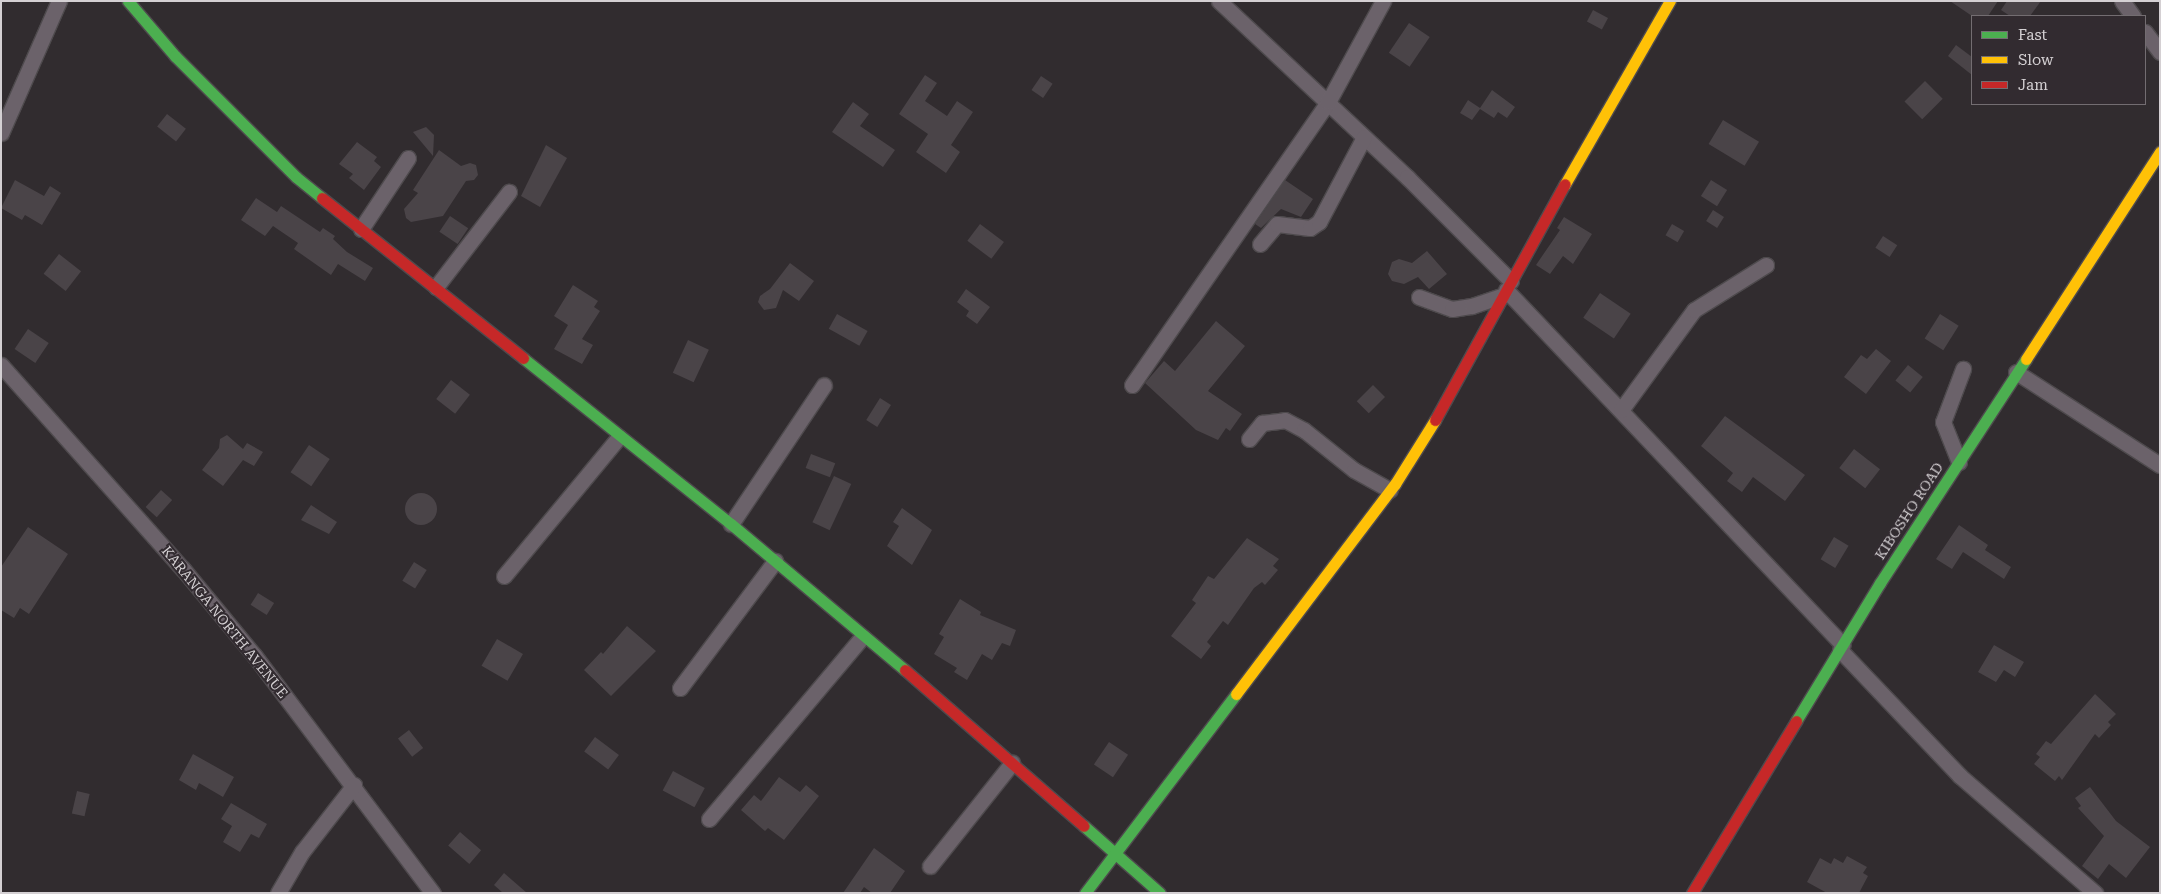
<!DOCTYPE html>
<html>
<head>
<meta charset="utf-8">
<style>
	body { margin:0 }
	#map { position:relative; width:2161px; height:894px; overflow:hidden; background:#312c2f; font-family:"Roboto Serif",serif }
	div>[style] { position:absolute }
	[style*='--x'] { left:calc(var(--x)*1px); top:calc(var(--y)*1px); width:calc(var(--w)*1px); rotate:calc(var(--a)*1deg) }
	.building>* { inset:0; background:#4a4448; transform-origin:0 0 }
	.round { border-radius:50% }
	.roads { filter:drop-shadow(1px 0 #4e4a4d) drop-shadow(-1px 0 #4e4a4d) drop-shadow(0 1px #4e4a4d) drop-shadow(0 -1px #4e4a4d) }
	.street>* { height:15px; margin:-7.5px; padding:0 7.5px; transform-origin:7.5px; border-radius:7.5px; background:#6b626a }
	.fast>* { height:11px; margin:-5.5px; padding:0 5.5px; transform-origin:5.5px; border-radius:5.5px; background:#4caf50 }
	.slow>* { height:11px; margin:-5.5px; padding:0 5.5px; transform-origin:5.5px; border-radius:5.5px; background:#ffc107 }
	.jam>* { height:11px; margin:-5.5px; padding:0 5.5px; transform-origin:5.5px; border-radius:5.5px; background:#c62828 }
	span { translate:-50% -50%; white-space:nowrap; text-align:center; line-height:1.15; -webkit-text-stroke:4px #322b30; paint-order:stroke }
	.street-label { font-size:14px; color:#d4d0d3 }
	.frame { position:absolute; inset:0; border:2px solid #d4d0d3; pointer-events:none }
	.legend { position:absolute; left:1971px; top:15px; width:175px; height:90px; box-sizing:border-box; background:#322b30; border:1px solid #736d71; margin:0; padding:6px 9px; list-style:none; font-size:15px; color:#d4d0d3 }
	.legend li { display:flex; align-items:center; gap:10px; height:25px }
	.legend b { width:25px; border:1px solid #736d71 }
</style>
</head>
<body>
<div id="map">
	<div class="building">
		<div style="clip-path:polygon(1950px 1px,1998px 1px,1988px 16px,1972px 16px)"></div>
		<div style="clip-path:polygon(2007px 1px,2041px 1px,2030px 16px,2010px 16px,2001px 10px)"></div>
		<div style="left:1593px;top:10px;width:17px;height:13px;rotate:28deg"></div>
		<div style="left:1409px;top:23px;width:25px;height:36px;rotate:34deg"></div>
		<div style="clip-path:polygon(1956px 45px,1972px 57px,1972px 75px,1948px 56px)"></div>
		<div style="clip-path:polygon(925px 75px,937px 83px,925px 101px,947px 116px,957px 101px,973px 112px,951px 145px,960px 152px,946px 173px,916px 152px,928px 134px,899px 114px)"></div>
		<div style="left:1041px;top:76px;width:14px;height:17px;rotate:34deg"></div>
		<div style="left:1925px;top:81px;width:25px;height:29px;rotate:45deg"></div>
		<div style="clip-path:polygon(1492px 90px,1515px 107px,1507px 118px,1498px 112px,1494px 118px,1480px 109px,1472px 120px,1460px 113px,1468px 100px,1480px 108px)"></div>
		<div style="clip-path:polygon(853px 102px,869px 114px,860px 126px,895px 150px,883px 167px,832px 132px)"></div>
		<div style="left:167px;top:114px;width:24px;height:16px;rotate:38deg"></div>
		<div style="left:1723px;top:120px;width:42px;height:28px;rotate:31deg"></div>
		<div style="clip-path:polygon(426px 127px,434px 135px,433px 156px,413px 132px)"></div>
		<div style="clip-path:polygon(357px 142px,377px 157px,374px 161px,381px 167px,364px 190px,349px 178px,353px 174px,339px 164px)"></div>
		<div style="clip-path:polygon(546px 145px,567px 158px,540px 207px,521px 196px)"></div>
		<div style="clip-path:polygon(439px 150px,461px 166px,470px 163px,476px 165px,478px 175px,474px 180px,466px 181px,443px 216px,411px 222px,406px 218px,404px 209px,418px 193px,413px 190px)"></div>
		<div style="clip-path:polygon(15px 180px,44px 196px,50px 186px,61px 193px,42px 225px,25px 215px,22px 220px,1px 208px)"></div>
		<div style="clip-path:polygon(1285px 180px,1313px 199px,1301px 217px,1281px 209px,1261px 228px,1255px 224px)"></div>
		<div style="left:1711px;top:180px;width:19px;height:19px;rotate:32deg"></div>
		<div style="clip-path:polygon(256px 198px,277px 212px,281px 206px,320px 232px,323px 228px,335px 236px,333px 239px,347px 252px,373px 268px,365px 281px,338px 264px,331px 275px,294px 249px,298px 243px,273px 226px,265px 236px,241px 220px)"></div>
		<div style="left:1713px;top:210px;width:13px;height:13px;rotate:32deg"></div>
		<div style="left:450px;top:216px;width:22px;height:19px;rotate:34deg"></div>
		<div style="clip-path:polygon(1564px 217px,1592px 234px,1573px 264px,1563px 256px,1550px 274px,1536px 265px,1560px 230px,1557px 228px)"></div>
		<div style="left:980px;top:224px;width:30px;height:21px;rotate:37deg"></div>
		<div style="left:1672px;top:224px;width:14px;height:13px;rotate:30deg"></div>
		<div style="left:1883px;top:236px;width:17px;height:14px;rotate:33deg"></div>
		<div style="clip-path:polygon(1427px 251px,1447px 274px,1429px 289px,1418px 277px,1404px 284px,1392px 281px,1388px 274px,1392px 262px,1399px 259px,1412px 263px)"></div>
		<div style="left:59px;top:254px;width:28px;height:25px;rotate:38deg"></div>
		<div style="clip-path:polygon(790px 263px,814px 281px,799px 301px,783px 290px,776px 308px,764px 310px,758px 302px,760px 296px,770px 289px)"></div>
		<div style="clip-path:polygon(573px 285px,598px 301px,594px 307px,600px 311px,582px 339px,593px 345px,582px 364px,554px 349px,568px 325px,554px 316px)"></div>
		<div style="clip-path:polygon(966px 289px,990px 307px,977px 324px,966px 316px,969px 311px,957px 302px)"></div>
		<div style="left:1600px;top:293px;width:37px;height:30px;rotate:34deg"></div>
		<div style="left:837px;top:314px;width:35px;height:17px;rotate:29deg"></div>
		<div style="left:1940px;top:314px;width:22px;height:29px;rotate:32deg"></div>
		<div style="clip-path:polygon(1216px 321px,1245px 346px,1208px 391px,1242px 414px,1230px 431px,1226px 428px,1218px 440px,1196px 430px,1145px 383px,1164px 361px,1175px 371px)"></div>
		<div style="left:28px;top:329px;width:25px;height:24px;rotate:34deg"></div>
		<div style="left:688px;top:340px;width:23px;height:36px;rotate:25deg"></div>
		<div style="clip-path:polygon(1876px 349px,1891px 361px,1866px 394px,1844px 377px,1861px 355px,1867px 359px)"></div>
		<div style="left:1908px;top:365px;width:19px;height:20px;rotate:39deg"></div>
		<div style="left:451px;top:380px;width:24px;height:24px;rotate:38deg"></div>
		<div style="left:1373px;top:385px;width:17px;height:23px;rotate:45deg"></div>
		<div style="left:880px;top:398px;width:13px;height:26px;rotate:32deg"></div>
		<div style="clip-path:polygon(1725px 416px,1805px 475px,1785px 501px,1753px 477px,1742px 492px,1727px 481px,1733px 473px,1701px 446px)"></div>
		<div style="clip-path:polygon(227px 435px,243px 449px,247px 443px,263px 452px,254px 466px,243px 460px,223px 486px,202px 470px,219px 448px,220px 439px)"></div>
		<div style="left:309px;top:445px;width:25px;height:33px;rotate:34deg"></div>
		<div style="left:1854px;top:449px;width:33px;height:24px;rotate:38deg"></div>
		<div style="left:811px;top:454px;width:26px;height:15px;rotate:21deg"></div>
		<div style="left:834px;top:476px;width:19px;height:51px;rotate:25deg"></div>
		<div style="left:161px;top:490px;width:15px;height:23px;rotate:42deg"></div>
		<div class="round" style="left:405px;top:493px;width:32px;height:32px"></div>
		<div style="clip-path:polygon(311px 505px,337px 522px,329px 534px,301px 520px)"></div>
		<div style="clip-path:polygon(902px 508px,932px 530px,912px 565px,887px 546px,899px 526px,893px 522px)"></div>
		<div style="clip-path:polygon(1959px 525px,1988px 545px,1985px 550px,2011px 567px,2004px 579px,1963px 552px,1952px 569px,1936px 559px)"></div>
		<div style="clip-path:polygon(28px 527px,68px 554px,29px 614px,20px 608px,14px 618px,1px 610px,1px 567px)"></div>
		<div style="left:1834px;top:537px;width:17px;height:26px;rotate:31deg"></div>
		<div style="clip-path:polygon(1247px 538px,1279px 559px,1273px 566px,1278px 570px,1265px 585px,1262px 582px,1254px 588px,1228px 625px,1223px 621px,1207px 642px,1211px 646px,1201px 659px,1171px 636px,1196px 603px,1192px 600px,1208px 576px,1214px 579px)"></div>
		<div style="left:414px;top:562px;width:15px;height:22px;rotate:32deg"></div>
		<div style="left:258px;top:593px;width:19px;height:14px;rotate:32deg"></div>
		<div style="clip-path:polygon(960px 599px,981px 612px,980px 615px,1016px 630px,1010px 646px,1002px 643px,992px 660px,982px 654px,967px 680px,954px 672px,957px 668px,934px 654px,944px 637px,939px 634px)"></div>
		<div style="clip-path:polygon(627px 626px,656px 651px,611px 696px,584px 670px,601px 652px,603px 654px)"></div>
		<div style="left:497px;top:639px;width:30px;height:31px;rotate:30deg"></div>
		<div style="clip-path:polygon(1994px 645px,2024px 662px,2015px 677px,2004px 670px,1996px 682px,1978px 672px)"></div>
		<div style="clip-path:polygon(2095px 694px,2116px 714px,2108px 722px,2111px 725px,2099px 738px,2095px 734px,2062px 780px,2059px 776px,2055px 781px,2034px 764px,2040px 757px,2036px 754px,2046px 741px,2051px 744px)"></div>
		<div style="left:409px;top:730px;width:23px;height:14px;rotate:52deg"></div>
		<div style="left:595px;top:737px;width:30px;height:18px;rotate:37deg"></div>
		<div style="left:1109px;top:742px;width:23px;height:27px;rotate:34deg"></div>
		<div style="clip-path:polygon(193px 754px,234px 777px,223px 797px,199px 783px,196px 790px,179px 780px)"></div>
		<div style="left:673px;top:771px;width:36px;height:22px;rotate:28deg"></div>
		<div style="clip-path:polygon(779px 777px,800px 792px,806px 785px,819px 796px,784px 840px,768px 828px,765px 831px,741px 810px,754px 795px,761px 801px)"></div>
		<div style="clip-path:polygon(2090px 787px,2116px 821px,2150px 847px,2126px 878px,2109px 864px,2098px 879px,2082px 866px,2104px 836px,2078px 808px,2081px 806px,2075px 798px)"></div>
		<div style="left:77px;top:791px;width:13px;height:23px;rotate:13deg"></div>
		<div style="clip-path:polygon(231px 803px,267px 824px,259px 838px,251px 834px,240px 852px,223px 842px,232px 826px,221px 819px)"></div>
		<div style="left:460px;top:832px;width:28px;height:18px;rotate:41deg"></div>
		<div style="clip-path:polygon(874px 848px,905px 871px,890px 893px,872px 893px,864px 887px,860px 893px,843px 893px)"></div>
		<div style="clip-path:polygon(1847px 856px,1867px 867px,1863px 873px,1868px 876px,1859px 893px,1827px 893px,1807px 882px,1820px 858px,1831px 864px,1834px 858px,1843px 863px)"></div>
		<div style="clip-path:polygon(504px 873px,527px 893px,503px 893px,494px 885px)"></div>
	</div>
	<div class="roads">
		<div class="street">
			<div style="--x:1219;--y:1;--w:258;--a:43.1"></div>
			<div style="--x:1407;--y:177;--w:147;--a:45"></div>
			<div style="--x:2122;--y:1;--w:19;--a:54"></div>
			<div style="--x:2145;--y:32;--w:25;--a:53"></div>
			<div style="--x:1;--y:133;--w:144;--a:-66.3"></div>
			<div style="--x:361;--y:229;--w:85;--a:-56.5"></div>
			<div style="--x:1260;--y:244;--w:26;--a:-50"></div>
			<div style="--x:1277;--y:224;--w:33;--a:7"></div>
			<div style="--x:1310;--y:228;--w:11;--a:-34"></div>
			<div style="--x:1319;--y:222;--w:96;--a:-62.1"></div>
			<div style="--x:436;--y:287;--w:120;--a:-52.5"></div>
			<div style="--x:1506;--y:290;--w:489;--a:46.5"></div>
			<div style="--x:1419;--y:297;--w:35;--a:20"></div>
			<div style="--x:1452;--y:309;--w:20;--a:-9"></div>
			<div style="--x:1472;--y:306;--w:34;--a:-19"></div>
			<div style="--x:1;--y:365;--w:273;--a:48.3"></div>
			<div style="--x:183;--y:569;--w:112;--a:50.5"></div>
			<div style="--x:254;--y:655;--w:298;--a:53.1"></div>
			<div style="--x:2016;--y:372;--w:171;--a:32.9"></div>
			<div style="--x:1132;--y:385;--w:344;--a:-55.3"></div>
			<div style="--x:1328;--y:102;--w:115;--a:-61.4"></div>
			<div style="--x:1621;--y:410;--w:124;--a:-53.9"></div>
			<div style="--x:1694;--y:310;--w:85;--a:-32"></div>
			<div style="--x:1249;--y:439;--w:21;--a:-51"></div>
			<div style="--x:1262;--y:423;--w:23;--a:-7"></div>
			<div style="--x:1285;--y:420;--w:21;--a:28"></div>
			<div style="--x:1304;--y:430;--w:64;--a:38.7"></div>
			<div style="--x:1354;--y:470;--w:41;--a:29.1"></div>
			<div style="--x:1959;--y:462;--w:43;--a:-111.8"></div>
			<div style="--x:1943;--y:422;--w:57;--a:-69.3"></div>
			<div style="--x:731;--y:524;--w:167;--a:-56.2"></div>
			<div style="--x:504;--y:576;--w:180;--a:-50.4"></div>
			<div style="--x:1840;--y:650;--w:174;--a:46.4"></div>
			<div style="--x:1960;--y:776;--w:179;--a:40.9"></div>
			<div style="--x:680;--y:688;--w:159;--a:-53.2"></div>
			<div style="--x:709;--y:819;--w:238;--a:-49.9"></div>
			<div style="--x:930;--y:866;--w:132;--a:-51.5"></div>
			<div style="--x:278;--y:893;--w:48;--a:-59.7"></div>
			<div style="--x:302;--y:852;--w:85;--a:-52.2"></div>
		</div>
		<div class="fast">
			<div style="--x:128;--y:1;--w:72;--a:49.5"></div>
			<div style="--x:175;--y:56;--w:171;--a:45"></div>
			<div style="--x:296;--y:177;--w:33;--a:39"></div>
			<div style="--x:523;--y:358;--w:266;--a:38.6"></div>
			<div style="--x:731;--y:524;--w:227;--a:40"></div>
			<div style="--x:1796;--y:721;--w:162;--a:-58.7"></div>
			<div style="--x:1880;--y:583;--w:267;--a:-56.9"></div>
			<div style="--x:1084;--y:826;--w:101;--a:41.4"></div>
			<div style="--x:1085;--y:893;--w:250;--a:-52.8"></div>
		</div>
		<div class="slow">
			<div style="--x:1565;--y:184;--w:211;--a:-60.2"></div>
			<div style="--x:2026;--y:359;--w:247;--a:-57.1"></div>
			<div style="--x:1236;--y:694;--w:263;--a:-52.9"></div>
			<div style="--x:1395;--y:484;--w:75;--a:-58"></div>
		</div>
		<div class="jam">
			<div style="--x:322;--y:198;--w:257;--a:38.5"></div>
			<div style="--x:1435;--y:420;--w:269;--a:-61.2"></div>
			<div style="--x:905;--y:670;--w:237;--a:41.1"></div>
			<div style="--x:1692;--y:893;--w:201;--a:-58.8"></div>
		</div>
	</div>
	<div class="street-label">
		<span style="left:1909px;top:511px;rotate:-57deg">KIBOSHO ROAD</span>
		<span style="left:225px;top:622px;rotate:51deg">KARANGA NORTH AVENUE</span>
	</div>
	<div class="frame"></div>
	<ul class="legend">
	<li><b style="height:6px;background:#4caf50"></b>Fast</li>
	<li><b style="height:6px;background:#ffc107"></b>Slow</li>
	<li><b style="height:6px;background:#c62828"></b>Jam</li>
	</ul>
</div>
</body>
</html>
